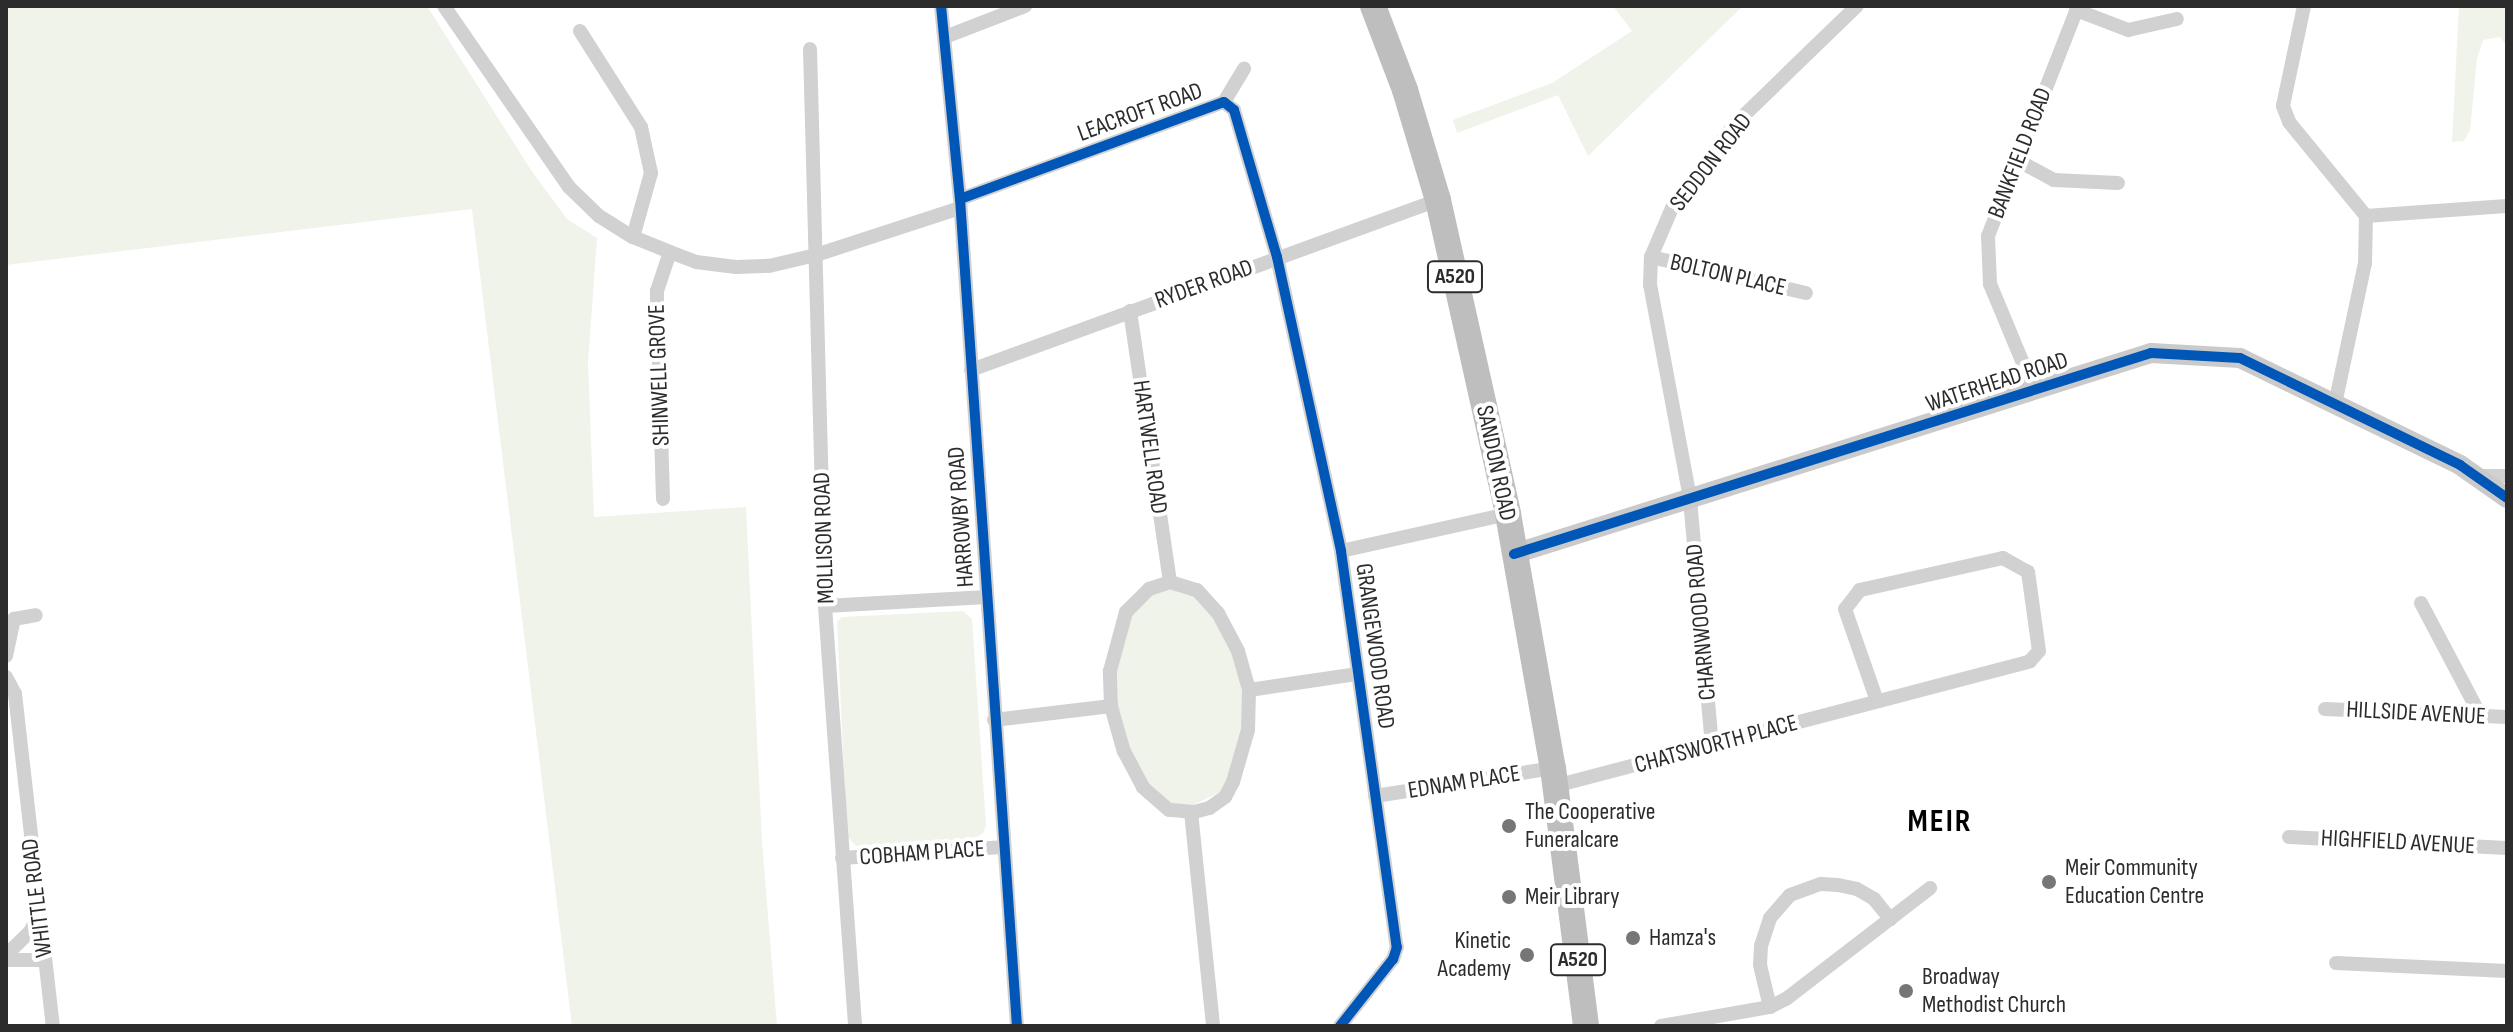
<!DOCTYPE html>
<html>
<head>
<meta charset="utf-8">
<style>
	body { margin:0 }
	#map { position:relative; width:2513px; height:1032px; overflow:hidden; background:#fff; font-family:"Sofia Sans Condensed",sans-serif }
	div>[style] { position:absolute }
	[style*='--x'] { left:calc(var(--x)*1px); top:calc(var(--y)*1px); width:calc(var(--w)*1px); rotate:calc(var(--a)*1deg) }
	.green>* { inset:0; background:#f0f3ea }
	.street>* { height:14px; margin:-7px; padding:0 7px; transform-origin:7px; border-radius:7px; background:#d1d1d1 }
	.secondary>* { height:20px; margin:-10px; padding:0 10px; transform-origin:10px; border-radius:10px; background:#cacaca }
	.highway>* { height:26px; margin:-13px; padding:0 13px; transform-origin:13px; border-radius:13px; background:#bebebe }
	.cycleway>* { height:10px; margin:-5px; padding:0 5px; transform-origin:5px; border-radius:5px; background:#0057b8 }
	.dots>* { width:22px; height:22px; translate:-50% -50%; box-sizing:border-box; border:4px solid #fff; border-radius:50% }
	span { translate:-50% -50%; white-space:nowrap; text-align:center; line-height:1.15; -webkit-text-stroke:8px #fff; paint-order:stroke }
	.shield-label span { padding:2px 6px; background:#fff; border:2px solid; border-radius:6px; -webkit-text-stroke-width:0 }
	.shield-label { font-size:22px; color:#2c2c2c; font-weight:700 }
	.street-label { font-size:24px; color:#2c2c2c }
	.poi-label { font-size:24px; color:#2c2c2c }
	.left { translate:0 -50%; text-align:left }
	.right { translate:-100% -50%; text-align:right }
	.district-label { font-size:32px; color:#000; font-weight:700; letter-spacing:2px }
	.frame { position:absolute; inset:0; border:8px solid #2c2c2c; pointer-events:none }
</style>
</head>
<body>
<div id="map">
	<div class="green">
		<div style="clip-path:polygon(6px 6px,427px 6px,531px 170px,567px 219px,597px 238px,588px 362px,594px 517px,746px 507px,762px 841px,777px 1026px,572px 1026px,472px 209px,6px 265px)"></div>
		<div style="clip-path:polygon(1613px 6px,1743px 6px,1588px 156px,1558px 95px,1457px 133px,1453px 120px,1552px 83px,1632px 31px)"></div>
		<div style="clip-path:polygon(2459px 6px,2507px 6px,2507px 46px,2500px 37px,2483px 40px,2477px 59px,2470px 130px,2464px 141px,2452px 142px)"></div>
		<div style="clip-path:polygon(1166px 590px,1181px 590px,1193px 595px,1213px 616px,1232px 653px,1242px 692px,1242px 730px,1227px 779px,1220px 792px,1193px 805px,1172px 803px,1149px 783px,1130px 749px,1118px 706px,1117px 672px,1132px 615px,1152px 594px)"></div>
		<div style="clip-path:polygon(963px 611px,972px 619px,986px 826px,983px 833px,975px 839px,856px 846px,847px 836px,837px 622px,842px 617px)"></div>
	</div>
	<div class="street">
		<div style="--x:444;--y:6;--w:220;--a:55.4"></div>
		<div style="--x:569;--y:187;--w:42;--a:44"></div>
		<div style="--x:599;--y:216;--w:40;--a:32"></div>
		<div style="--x:633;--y:237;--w:40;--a:22"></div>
		<div style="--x:670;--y:252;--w:28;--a:21"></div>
		<div style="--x:696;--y:262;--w:40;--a:7.1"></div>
		<div style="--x:736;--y:267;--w:33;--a:-2"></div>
		<div style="--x:769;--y:266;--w:48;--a:-13.2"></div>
		<div style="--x:816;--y:255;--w:151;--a:-18.1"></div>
		<div style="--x:941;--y:6;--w:194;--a:84.4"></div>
		<div style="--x:960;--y:199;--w:829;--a:86.06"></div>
		<div style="--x:2304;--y:6;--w:102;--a:101.9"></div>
		<div style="--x:2283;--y:106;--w:17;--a:69"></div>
		<div style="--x:2289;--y:122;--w:122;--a:50.7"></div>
		<div style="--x:2366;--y:216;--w:47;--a:91.2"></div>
		<div style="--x:2365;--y:263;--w:144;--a:102"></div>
		<div style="--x:2076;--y:10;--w:56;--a:21"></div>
		<div style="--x:2128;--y:30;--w:50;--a:-12.7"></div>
		<div style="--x:580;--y:31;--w:114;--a:57.6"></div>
		<div style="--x:641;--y:127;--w:47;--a:77.7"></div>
		<div style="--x:651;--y:173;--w:66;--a:105.7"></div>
		<div style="--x:945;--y:37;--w:86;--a:-21.2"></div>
		<div style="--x:810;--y:49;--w:557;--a:88.46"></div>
		<div style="--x:825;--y:606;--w:421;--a:85.9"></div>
		<div style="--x:1224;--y:102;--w:39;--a:-59"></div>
		<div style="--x:2017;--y:160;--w:42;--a:28.4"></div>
		<div style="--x:2054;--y:180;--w:64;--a:2.7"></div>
		<div style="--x:960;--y:199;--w:281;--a:-20.2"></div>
		<div style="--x:1224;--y:102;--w:13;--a:39"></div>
		<div style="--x:1234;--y:110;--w:153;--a:73.7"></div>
		<div style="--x:1277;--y:257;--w:301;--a:77.7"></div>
		<div style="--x:1341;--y:551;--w:400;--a:82"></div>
		<div style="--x:1397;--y:947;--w:13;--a:108"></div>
		<div style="--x:1393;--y:959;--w:85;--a:128.3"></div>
		<div style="--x:2366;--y:216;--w:141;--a:-4.1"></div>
		<div style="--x:1651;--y:257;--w:159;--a:13.1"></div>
		<div style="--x:1130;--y:311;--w:274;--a:81.6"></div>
		<div style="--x:971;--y:370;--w:497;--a:-20"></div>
		<div style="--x:2035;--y:392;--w:117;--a:-112.6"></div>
		<div style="--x:1990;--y:284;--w:48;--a:-92.4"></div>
		<div style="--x:1988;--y:236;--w:247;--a:-68.6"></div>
		<div style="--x:2480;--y:476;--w:27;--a:0"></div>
		<div style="--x:663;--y:499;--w:208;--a:-91.7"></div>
		<div style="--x:657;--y:291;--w:41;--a:-71.6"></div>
		<div style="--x:1341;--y:551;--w:171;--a:-12.5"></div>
		<div style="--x:1170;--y:582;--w:28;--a:17"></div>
		<div style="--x:1197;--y:590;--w:31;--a:48"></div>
		<div style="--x:1218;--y:613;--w:43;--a:62.2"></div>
		<div style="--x:1238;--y:651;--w:41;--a:74.2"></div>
		<div style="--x:1249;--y:690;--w:40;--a:91.4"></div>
		<div style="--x:1248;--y:730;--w:54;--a:106.1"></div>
		<div style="--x:1233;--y:782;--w:17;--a:118"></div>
		<div style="--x:1225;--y:797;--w:19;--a:145"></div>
		<div style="--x:1209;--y:808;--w:16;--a:165"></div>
		<div style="--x:1194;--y:812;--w:25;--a:-175"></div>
		<div style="--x:1169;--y:810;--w:35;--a:-139"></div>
		<div style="--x:1143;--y:787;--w:40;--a:-118"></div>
		<div style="--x:1124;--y:752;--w:48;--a:-105.8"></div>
		<div style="--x:1111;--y:706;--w:35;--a:-92"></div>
		<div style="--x:1110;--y:671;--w:61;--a:-74.8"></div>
		<div style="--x:1126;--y:612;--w:33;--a:-45"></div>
		<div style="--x:1149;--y:589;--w:22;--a:-18"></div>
		<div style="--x:2421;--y:603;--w:127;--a:62.2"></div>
		<div style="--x:825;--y:606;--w:162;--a:-3.2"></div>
		<div style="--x:6;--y:656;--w:38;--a:-78"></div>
		<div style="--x:14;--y:619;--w:22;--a:-10"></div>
		<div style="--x:6;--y:677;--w:19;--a:62"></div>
		<div style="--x:15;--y:694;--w:334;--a:83.5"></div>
		<div style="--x:1249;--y:690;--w:110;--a:-8.4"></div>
		<div style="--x:2325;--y:709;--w:182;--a:2.5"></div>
		<div style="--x:994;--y:720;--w:118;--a:-6.8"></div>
		<div style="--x:1712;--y:746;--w:249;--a:-95.1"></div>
		<div style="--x:1690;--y:498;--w:217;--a:-100.6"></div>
		<div style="--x:1650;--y:285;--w:28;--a:-88"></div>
		<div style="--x:1651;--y:257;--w:53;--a:-66.8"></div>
		<div style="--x:1672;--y:208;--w:104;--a:-53.2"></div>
		<div style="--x:1734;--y:125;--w:171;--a:-44.1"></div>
		<div style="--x:1555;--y:786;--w:491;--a:-14.7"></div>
		<div style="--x:2030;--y:661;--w:13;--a:-48"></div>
		<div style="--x:2039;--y:651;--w:80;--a:-97.9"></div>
		<div style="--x:2028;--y:572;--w:29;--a:-151"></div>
		<div style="--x:2003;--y:558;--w:147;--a:167.4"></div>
		<div style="--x:1860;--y:590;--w:24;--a:128"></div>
		<div style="--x:1845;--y:609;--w:97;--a:70.8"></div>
		<div style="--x:1375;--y:796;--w:180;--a:-8.9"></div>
		<div style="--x:1191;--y:812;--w:215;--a:84.1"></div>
		<div style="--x:2289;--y:837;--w:218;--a:2.9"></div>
		<div style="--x:842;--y:858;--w:160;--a:-3.9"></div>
		<div style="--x:6;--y:955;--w:33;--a:-44"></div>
		<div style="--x:30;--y:932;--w:18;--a:-63"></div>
		<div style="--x:6;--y:960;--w:39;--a:0"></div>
		<div style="--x:2336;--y:963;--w:171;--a:2.7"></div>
		<div style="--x:1770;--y:1007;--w:43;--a:-103.4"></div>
		<div style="--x:1760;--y:965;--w:19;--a:-87"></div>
		<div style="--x:1761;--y:946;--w:29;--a:-72"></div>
		<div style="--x:1770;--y:918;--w:30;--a:-49"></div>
		<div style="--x:1790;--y:895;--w:33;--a:-20"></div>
		<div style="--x:1821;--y:884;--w:17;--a:3"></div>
		<div style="--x:1838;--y:885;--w:19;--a:12"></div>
		<div style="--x:1857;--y:889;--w:20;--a:30"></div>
		<div style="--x:1874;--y:899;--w:26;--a:51"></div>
		<div style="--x:1661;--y:1026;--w:111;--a:-9.9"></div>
		<div style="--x:1770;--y:1007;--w:18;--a:-27"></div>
		<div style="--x:1786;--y:999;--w:182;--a:-37.6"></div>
	</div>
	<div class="secondary">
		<div style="--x:1514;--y:554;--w:668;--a:-17.51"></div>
		<div style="--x:2151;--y:353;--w:89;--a:3.2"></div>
		<div style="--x:2240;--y:358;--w:245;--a:25.9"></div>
		<div style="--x:2460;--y:465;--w:57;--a:35.1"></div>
	</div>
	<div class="highway">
		<div style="--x:1373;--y:6;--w:90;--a:69.1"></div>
		<div style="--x:1405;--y:90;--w:115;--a:73.3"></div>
		<div style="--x:1438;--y:200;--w:322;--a:77.4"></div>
		<div style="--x:1508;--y:514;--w:258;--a:80"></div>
		<div style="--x:1553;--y:768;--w:260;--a:82.7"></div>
	</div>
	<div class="cycleway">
		<div style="--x:941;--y:6;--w:194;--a:84.4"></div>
		<div style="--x:960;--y:199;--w:829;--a:86.06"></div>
		<div style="--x:960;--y:199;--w:281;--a:-20.2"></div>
		<div style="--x:1224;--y:102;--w:13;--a:39"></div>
		<div style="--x:1234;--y:110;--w:153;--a:73.7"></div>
		<div style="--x:1277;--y:257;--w:301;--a:77.7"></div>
		<div style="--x:1341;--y:551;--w:400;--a:82"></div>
		<div style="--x:1397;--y:947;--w:13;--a:108"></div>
		<div style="--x:1393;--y:959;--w:85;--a:128.3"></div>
		<div style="--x:1514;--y:554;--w:668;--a:-17.51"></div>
		<div style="--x:2151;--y:353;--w:89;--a:3.2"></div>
		<div style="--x:2240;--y:358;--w:245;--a:25.9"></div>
		<div style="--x:2460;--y:465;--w:57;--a:35.1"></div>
	</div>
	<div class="dots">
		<div style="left:1509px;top:826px;background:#767676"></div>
		<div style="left:2049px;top:882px;background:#767676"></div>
		<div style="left:1509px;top:897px;background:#767676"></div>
		<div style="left:1633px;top:938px;background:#767676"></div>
		<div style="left:1527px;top:955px;background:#767676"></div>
		<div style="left:1906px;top:991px;background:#767676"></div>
	</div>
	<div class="shield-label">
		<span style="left:1455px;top:277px">A520</span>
		<span style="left:1578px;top:960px">A520</span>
	</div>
	<div class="street-label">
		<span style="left:1140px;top:112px;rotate:-20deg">LEACROFT ROAD</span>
		<span style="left:2020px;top:153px;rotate:-69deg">BANKFIELD ROAD</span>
		<span style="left:1711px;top:162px;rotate:-52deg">SEDDON ROAD</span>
		<span style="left:1728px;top:275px;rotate:13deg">BOLTON PLACE</span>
		<span style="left:1204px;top:284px;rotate:-20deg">RYDER ROAD</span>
		<span style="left:659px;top:375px;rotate:-92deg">SHINWELL GROVE</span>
		<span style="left:1997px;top:382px;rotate:-18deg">WATERHEAD ROAD</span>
		<span style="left:1150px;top:447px;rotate:82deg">HARTWELL ROAD</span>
		<span style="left:1496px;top:463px;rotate:78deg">SANDON ROAD</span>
		<span style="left:961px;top:517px;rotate:-94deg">HARROWBY ROAD</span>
		<span style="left:824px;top:538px;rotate:-92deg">MOLLISON ROAD</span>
		<span style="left:1701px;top:622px;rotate:-95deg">CHARNWOOD ROAD</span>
		<span style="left:1375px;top:646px;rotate:82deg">GRANGEWOOD ROAD</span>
		<span style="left:2416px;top:713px;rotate:3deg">HILLSIDE AVENUE</span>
		<span style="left:1716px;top:744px;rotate:-15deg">CHATSWORTH PLACE</span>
		<span style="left:1464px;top:782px;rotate:-9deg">EDNAM PLACE</span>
		<span style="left:2398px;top:842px;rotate:3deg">HIGHFIELD AVENUE</span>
		<span style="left:922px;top:853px;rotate:-4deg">COBHAM PLACE</span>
		<span style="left:37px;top:898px;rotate:-97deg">WHITTLE ROAD</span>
	</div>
	<div class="poi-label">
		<span class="left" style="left:1525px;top:826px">The Cooperative<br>Funeralcare</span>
		<span class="left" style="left:2065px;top:882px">Meir Community<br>Education Centre</span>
		<span class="left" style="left:1525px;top:897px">Meir Library</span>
		<span class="left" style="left:1649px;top:938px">Hamza's</span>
		<span class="right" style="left:1511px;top:955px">Kinetic<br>Academy</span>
		<span class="left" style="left:1922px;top:991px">Broadway<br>Methodist Church</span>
	</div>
	<div class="district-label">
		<span style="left:1940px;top:822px">MEIR</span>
	</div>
	<div class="frame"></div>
</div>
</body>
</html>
